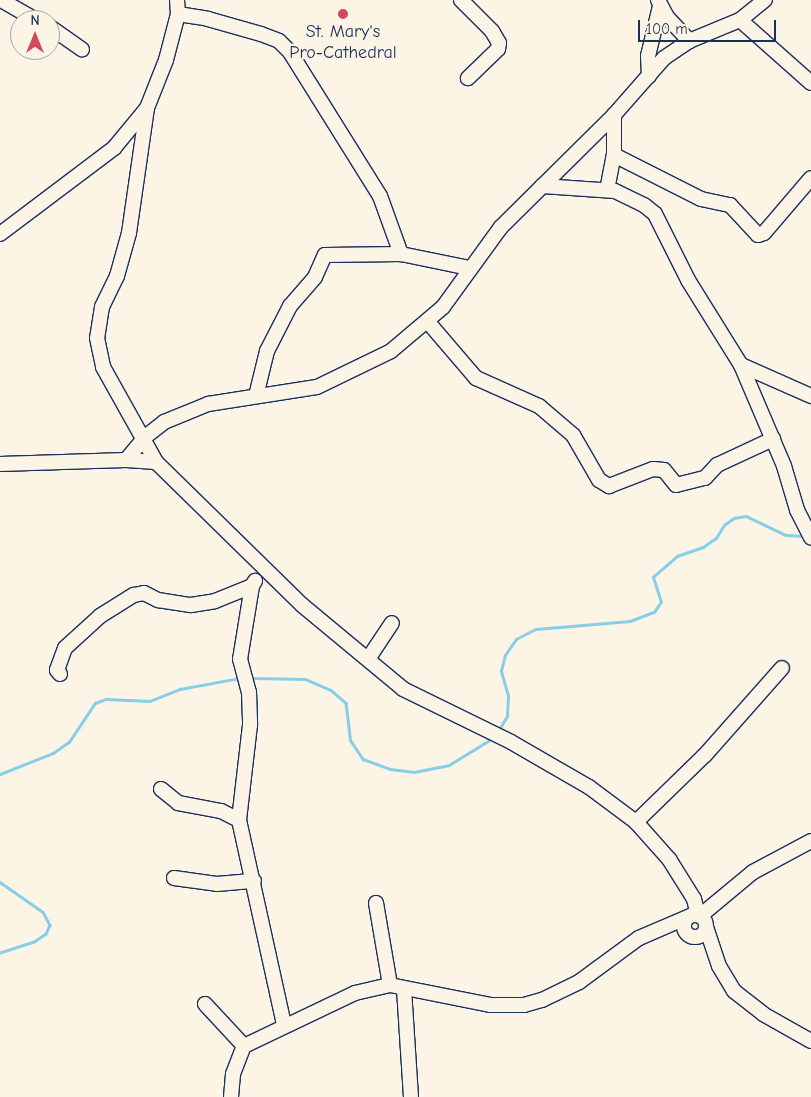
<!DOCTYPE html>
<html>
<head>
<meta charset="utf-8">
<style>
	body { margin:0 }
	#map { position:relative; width:811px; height:1097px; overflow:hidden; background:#fcf5e5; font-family:"Comic Neue",sans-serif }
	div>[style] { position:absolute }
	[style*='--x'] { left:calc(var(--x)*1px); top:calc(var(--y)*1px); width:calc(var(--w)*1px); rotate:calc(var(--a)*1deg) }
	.stream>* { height:2.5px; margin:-1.25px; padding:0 1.25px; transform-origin:1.25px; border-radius:1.25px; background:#88cee9 }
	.roads { filter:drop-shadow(1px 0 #1b2f5e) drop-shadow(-1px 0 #1b2f5e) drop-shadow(0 1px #1b2f5e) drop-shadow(0 -1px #1b2f5e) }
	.minor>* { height:14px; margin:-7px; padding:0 7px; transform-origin:7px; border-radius:7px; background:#fcf5e5 }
	.minor>.ring { margin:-7px; padding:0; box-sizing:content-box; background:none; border:14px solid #fcf5e5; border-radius:50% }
	.dots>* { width:14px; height:14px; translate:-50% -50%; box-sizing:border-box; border:2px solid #fcf5e5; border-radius:50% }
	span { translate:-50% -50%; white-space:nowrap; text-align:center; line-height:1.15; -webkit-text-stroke:4.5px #fcf5e5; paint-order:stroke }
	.poi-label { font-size:18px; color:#1b2f5e }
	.north { position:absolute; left:10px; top:10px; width:50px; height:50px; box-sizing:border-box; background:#fcf5e5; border:1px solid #a2a6af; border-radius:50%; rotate:0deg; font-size:14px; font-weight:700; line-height:20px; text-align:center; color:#1b2f5e }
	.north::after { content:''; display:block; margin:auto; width:18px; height:22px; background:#d1495b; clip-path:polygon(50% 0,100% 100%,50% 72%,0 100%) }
	.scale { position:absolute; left:638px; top:20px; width:138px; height:22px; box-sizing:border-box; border:2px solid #1b2f5e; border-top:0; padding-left:6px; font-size:15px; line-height:18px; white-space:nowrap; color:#1b2f5e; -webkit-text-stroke:4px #fcf5e5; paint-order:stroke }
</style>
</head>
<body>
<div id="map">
	<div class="stream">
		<div style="--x:251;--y:678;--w:54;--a:1.1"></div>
		<div style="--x:305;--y:679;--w:28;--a:23"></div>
		<div style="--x:331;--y:690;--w:20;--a:41"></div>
		<div style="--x:346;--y:703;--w:38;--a:83"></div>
		<div style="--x:351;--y:741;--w:22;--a:56"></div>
		<div style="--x:363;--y:759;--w:29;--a:20"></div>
		<div style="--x:390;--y:769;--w:24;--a:7"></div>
		<div style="--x:414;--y:772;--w:36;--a:-11"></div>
		<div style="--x:449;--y:765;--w:52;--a:-31.5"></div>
		<div style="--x:499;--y:730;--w:16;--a:-60"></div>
		<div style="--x:507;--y:716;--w:20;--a:-87"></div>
		<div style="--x:508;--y:696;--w:26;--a:-106"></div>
		<div style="--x:501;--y:671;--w:16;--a:-76"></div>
		<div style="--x:505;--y:655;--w:19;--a:-55"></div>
		<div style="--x:516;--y:639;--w:22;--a:-27"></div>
		<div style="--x:536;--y:629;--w:94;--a:-4.9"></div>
		<div style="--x:630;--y:621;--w:26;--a:-21"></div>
		<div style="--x:654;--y:612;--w:12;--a:-55"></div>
		<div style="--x:661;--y:602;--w:26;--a:-108"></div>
		<div style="--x:653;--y:577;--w:32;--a:-41"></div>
		<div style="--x:677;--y:556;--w:28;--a:-19"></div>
		<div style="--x:703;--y:547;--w:16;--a:-35"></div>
		<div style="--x:716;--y:538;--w:15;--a:-58"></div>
		<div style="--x:724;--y:525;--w:12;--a:-35"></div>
		<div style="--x:734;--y:518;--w:12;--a:-9"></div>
		<div style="--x:746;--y:516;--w:44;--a:25.4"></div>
		<div style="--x:786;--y:535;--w:17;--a:3"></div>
		<div style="--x:0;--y:774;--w:57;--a:-21.6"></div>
		<div style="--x:53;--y:753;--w:19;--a:-35"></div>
		<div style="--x:69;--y:742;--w:47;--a:-56.3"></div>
		<div style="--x:95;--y:703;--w:12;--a:-20"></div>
		<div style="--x:106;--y:699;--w:44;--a:2.6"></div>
		<div style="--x:150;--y:701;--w:32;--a:-22"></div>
		<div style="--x:180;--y:689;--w:61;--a:-10.4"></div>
		<div style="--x:0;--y:882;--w:52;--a:34.9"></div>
		<div style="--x:43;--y:912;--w:15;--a:62"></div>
		<div style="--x:50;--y:925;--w:10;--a:114"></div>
		<div style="--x:46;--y:934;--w:14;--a:146"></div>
		<div style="--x:34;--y:942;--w:36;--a:162"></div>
	</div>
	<div class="roads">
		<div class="minor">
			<div style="--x:1;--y:0;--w:40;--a:29.7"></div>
			<div style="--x:461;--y:0;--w:44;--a:45"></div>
			<div style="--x:492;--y:31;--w:14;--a:60"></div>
			<div style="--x:499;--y:43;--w:6;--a:99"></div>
			<div style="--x:498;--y:49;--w:42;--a:136"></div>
			<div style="--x:658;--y:0;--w:19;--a:62"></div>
			<div style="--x:667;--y:17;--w:33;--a:47"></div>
			<div style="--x:178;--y:14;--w:30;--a:9"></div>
			<div style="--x:208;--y:19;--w:55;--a:15.8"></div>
			<div style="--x:261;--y:34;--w:19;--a:21"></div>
			<div style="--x:279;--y:41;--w:16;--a:45"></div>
			<div style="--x:290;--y:52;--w:170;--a:58"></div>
			<div style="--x:380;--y:196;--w:62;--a:70.1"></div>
			<div style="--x:740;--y:20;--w:95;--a:41.6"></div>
			<div style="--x:50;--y:27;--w:39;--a:35"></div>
			<div style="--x:649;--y:76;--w:20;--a:-93"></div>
			<div style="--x:648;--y:56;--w:51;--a:-76.5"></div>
			<div style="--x:147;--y:108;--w:126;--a:98.2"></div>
			<div style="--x:129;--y:233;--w:45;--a:105.6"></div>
			<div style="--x:117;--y:276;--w:34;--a:116"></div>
			<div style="--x:102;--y:307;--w:31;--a:99"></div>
			<div style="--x:97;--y:338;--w:30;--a:78"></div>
			<div style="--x:103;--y:367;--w:109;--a:60.8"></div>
			<div style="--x:156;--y:462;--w:204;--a:44.4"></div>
			<div style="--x:302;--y:605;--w:131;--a:39.7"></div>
			<div style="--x:403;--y:689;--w:120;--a:26.1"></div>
			<div style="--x:511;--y:742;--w:90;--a:30"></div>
			<div style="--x:589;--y:787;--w:59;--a:36.7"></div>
			<div style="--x:636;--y:822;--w:50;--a:48.3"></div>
			<div style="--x:669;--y:859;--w:47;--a:58"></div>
			<div style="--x:694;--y:899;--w:16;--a:76"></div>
			<div style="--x:614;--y:155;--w:97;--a:26.8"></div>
			<div style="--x:701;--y:199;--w:30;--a:12"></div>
			<div style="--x:730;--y:205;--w:41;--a:47"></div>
			<div style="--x:758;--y:235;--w:6;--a:-18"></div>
			<div style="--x:764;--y:233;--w:72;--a:-49.5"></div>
			<div style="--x:542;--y:186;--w:73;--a:3.9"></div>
			<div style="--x:615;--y:191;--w:32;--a:26"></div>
			<div style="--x:644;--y:205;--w:14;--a:39"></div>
			<div style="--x:655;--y:214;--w:74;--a:63.4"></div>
			<div style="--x:688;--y:280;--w:100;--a:58.1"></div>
			<div style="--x:741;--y:365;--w:110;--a:66.9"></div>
			<div style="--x:784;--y:466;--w:46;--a:73.5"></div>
			<div style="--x:797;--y:510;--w:31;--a:63"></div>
			<div style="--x:607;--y:190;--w:36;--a:-79"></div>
			<div style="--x:614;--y:155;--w:40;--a:-90"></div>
			<div style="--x:0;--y:234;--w:143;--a:-37"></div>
			<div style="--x:114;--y:148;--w:52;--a:-50.5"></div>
			<div style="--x:147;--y:108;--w:52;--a:-68.4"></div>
			<div style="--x:166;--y:60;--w:48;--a:-75.4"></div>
			<div style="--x:178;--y:14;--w:14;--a:-94"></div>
			<div style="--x:428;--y:322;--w:74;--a:49.4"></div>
			<div style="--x:476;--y:378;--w:69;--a:24"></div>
			<div style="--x:539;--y:406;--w:45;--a:40.5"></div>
			<div style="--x:573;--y:435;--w:52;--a:60"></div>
			<div style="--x:599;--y:480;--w:12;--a:31"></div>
			<div style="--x:609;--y:486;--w:47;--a:-21.1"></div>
			<div style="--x:653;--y:469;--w:11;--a:5"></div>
			<div style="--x:664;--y:470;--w:19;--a:51"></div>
			<div style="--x:676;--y:485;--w:30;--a:-14"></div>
			<div style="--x:705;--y:478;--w:18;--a:-47"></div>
			<div style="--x:717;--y:465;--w:62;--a:-24.9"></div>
			<div style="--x:741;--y:365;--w:77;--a:23.9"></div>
			<div style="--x:256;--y:396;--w:46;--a:-76.3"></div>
			<div style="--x:267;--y:351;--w:51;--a:-62.9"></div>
			<div style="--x:290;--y:306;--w:38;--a:-49"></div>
			<div style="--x:315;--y:277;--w:24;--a:-66"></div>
			<div style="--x:325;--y:255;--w:76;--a:-0.8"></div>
			<div style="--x:401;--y:254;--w:69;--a:11.6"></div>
			<div style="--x:126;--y:460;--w:30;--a:-50"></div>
			<div style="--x:145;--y:437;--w:24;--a:-38"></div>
			<div style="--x:164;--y:422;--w:48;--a:-22.2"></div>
			<div style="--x:208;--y:404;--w:110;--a:-8.9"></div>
			<div style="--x:317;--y:387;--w:82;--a:-25.9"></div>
			<div style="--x:391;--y:351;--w:68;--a:-40.2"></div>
			<div style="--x:443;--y:307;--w:99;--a:-54.1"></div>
			<div style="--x:501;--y:227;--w:159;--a:-44.7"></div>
			<div style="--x:614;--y:115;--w:76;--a:-48.7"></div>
			<div style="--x:664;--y:58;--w:30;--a:-34"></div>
			<div style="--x:689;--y:41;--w:55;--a:-22.4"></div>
			<div style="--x:740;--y:20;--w:32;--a:-39"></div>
			<div style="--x:0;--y:464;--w:126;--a:-1.8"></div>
			<div style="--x:126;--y:460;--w:30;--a:4"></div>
			<div style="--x:252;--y:586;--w:74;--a:99.3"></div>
			<div style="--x:240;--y:659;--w:34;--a:75"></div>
			<div style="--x:249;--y:692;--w:33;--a:88"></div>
			<div style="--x:250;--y:725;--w:96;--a:96.6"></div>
			<div style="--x:239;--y:820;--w:210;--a:77.6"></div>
			<div style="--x:368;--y:659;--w:43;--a:-56.3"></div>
			<div style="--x:60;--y:674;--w:5;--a:-127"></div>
			<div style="--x:57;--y:670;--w:23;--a:-70"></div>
			<div style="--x:65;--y:648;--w:47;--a:-42.4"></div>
			<div style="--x:100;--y:616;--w:40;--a:-32"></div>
			<div style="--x:134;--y:595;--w:10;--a:-11"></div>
			<div style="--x:144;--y:593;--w:16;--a:27"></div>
			<div style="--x:158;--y:600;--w:33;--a:9"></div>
			<div style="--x:191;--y:605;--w:24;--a:-9"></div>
			<div style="--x:215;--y:601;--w:40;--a:-22"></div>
			<div style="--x:252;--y:586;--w:6;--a:-59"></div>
			<div style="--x:161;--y:789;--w:22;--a:39"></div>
			<div style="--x:178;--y:803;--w:44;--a:10.5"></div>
			<div style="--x:221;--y:811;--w:20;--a:27"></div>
			<div style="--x:636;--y:822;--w:96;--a:-44.2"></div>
			<div style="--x:705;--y:755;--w:116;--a:-48.5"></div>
			<div style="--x:174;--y:878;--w:43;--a:7.9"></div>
			<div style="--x:217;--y:884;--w:37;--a:-5"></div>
			<div style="--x:376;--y:903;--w:83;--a:80.3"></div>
			<div class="ring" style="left:684px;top:915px;width:8px;height:8px"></div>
			<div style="--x:700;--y:916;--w:69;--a:-39.7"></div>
			<div style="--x:753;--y:872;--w:66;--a:-28.1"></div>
			<div style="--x:706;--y:927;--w:41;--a:71.6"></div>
			<div style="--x:719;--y:966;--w:29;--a:59"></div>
			<div style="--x:734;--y:991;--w:37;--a:38"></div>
			<div style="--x:763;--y:1014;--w:55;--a:29.4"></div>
			<div style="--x:404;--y:989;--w:108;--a:86.3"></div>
			<div style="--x:205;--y:1004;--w:57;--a:47.1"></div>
			<div style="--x:231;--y:1097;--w:23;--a:-85"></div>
			<div style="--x:233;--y:1074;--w:30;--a:-69"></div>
			<div style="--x:244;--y:1046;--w:123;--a:-25.5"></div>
			<div style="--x:355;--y:993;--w:36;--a:-13"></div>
			<div style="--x:390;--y:985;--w:102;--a:11.3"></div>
			<div style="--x:490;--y:1005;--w:34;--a:0"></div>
			<div style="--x:524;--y:1005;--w:19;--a:-16"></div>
			<div style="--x:542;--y:1000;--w:41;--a:-25.9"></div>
			<div style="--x:579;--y:982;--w:74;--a:-36.3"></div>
			<div style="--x:639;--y:938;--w:56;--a:-23.3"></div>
		</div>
	</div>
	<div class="dots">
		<div style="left:343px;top:14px;background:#d1495b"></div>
	</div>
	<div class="poi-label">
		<span style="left:343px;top:43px">St. Mary's<br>Pro-Cathedral</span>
	</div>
	<div class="north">N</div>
	<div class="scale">100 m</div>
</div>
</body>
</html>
